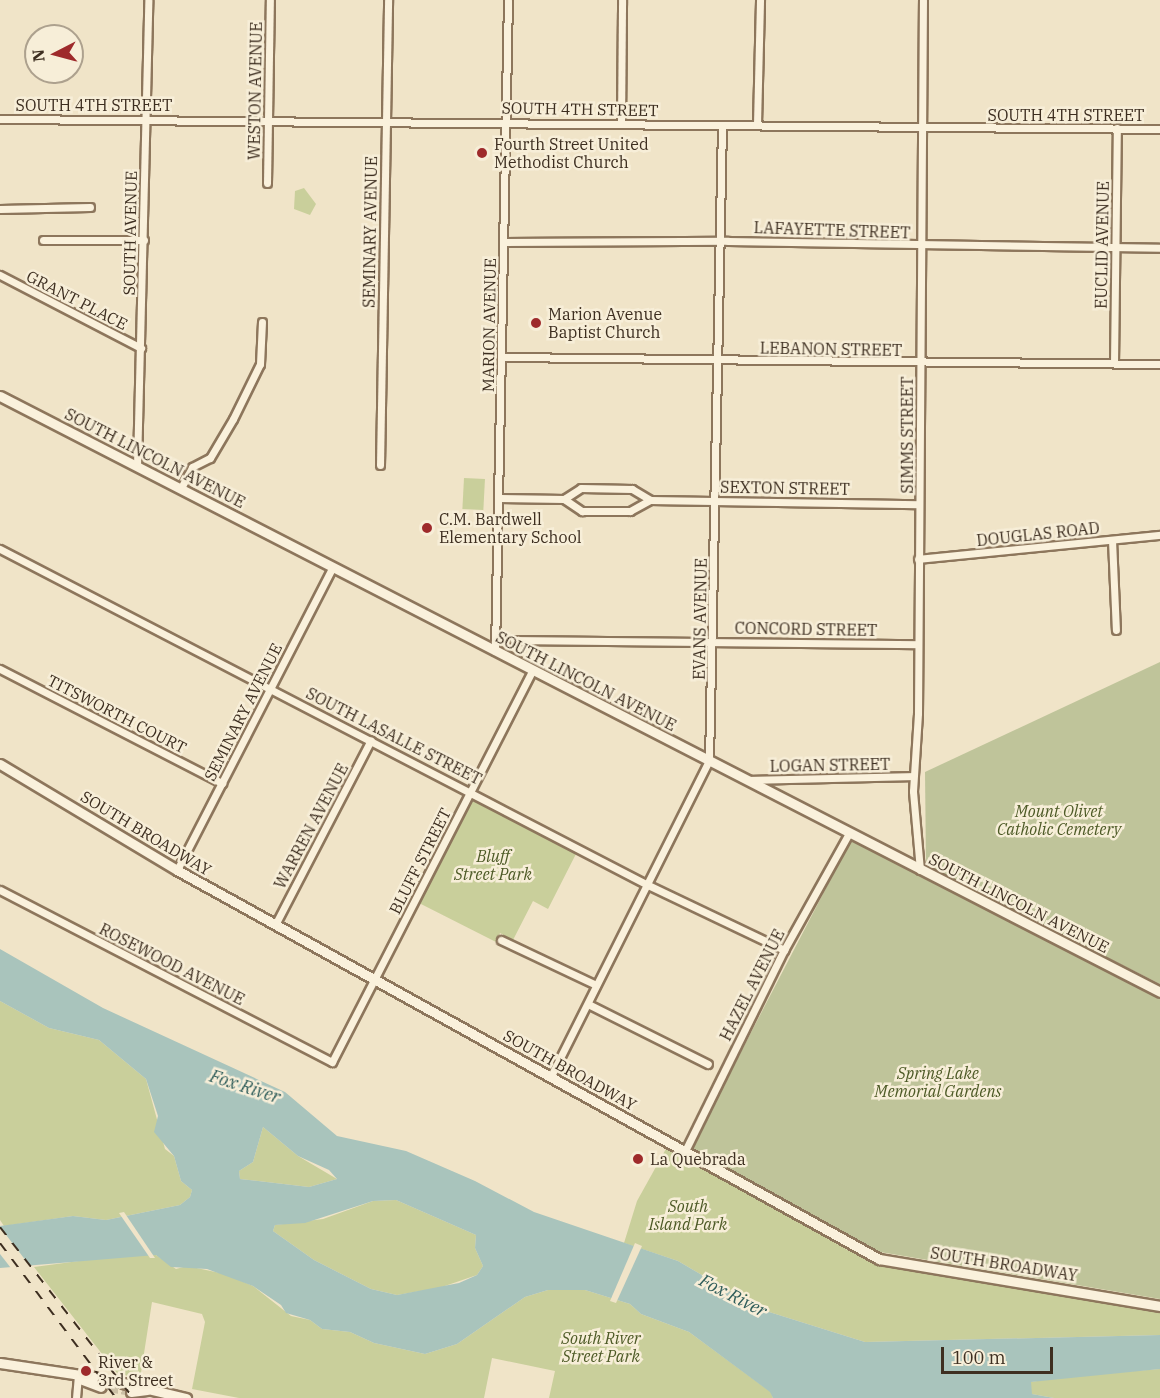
<!DOCTYPE html>
<html>
<head>
<meta charset="utf-8">
<style>
	body { margin:0 }
	#map { position:relative; width:1160px; height:1398px; overflow:hidden; background:#f0e4c8; font-family:"IBM Plex Serif",serif }
	div>[style] { position:absolute }
	[style*='--x'] { left:calc(var(--x)*1px); top:calc(var(--y)*1px); width:calc(var(--w)*1px); rotate:calc(var(--a)*1deg) }
	.green>* { inset:0; background:#c9cf9b; transform-origin:0 0 }
	.cemetery>* { inset:0; background:#bfc49a }
	.water>* { inset:0; background:#a9c4bc }
	.pier>* { inset:0; background:#f0e4c8 }
	.street-tunnel>* { height:7px; margin-top:-3.5px; transform-origin:0; background:repeating-linear-gradient(90deg,#ccc0a6 0 7px,transparent 0 10.5px) }
	.roads { filter:drop-shadow(2px 0 #8d765c) drop-shadow(-2px 0 #8d765c) drop-shadow(0 2px #8d765c) drop-shadow(0 -2px #8d765c) }
	.street>* { height:7px; margin:-3.5px; padding:0 3.5px; transform-origin:3.5px; border-radius:3.5px; background:#faf1dc }
	.secondary>* { height:9px; margin:-4.5px; padding:0 4.5px; transform-origin:4.5px; border-radius:4.5px; background:#faf1dc }
	.rail>* { height:2px; margin-top:-1px; transform-origin:0; background:repeating-linear-gradient(90deg,#3d2e20 0 10px,transparent 0 20px) }
	.dots>* { width:16px; height:16px; translate:-50% -50%; box-sizing:border-box; border:3px solid #f7eed8; border-radius:50% }
	span { translate:-50% -50%; white-space:nowrap; text-align:center; line-height:1.15; -webkit-text-stroke:5px #f7eed8; paint-order:stroke }
	.street-label { font-size:16px; color:#3d2e20 }
	.poi-label { font-size:16px; color:#3d2e20 }
	.left { translate:0 -50%; text-align:left }
	.park-label { font-size:16px; color:#4d5a26; font-style:italic }
	.water-label { font-size:18px; color:#2f5d5a; font-style:italic }
	.north { position:absolute; left:24px; top:24px; width:60px; height:60px; box-sizing:border-box; background:#f7eed8; border:2px solid #ada18e; border-radius:50%; rotate:264deg; font-size:16px; font-weight:700; line-height:24px; text-align:center; color:#3d2e20 }
	.north::after { content:''; display:block; margin:auto; width:21px; height:27px; background:#9e2a2b; clip-path:polygon(50% 0,100% 100%,50% 72%,0 100%) }
	.scale { position:absolute; left:941px; top:1347px; width:112px; height:27px; box-sizing:border-box; border:3px solid #3d2e20; border-top:0; padding-left:8px; font-size:18px; line-height:21px; white-space:nowrap; color:#3d2e20; -webkit-text-stroke:4px #f7eed8; paint-order:stroke }
</style>
</head>
<body>
<div id="map">
	<div class="green">
		<div style="clip-path:polygon(304px 188px,316px 204px,310px 215px,294px 209px,295px 191px)"></div>
		<div style="left:464px;top:478px;width:21px;height:31px;rotate:3deg"></div>
		<div style="clip-path:polygon(471px 790px,579px 848px,548px 909px,533px 901px,513px 940px,500px 933px,496px 942px,415px 901px)"></div>
		<div style="clip-path:polygon(0 1001px,49px 1028px,99px 1040px,146px 1079px,165px 1149px,174px 1156px,181px 1181px,192px 1190px,190px 1197px,180px 1205px,106px 1220px,73px 1216px,4px 1226px,0 1220px)"></div>
		<div style="clip-path:polygon(263px 1127px,298px 1156px,337px 1179px,309px 1187px,240px 1179px,239px 1171px,253px 1162px)"></div>
		<div style="clip-path:polygon(667px 1147px,851px 1252px,933px 1275px,1160px 1309px,1160px 1335px,865px 1342px,760px 1309px,678px 1261px,624px 1243px,637px 1201px)"></div>
		<div style="clip-path:polygon(396px 1200px,476px 1235px,475px 1248px,483px 1266px,477px 1275px,439px 1288px,397px 1295px,371px 1289px,314px 1260px,273px 1231px,275px 1225px,323px 1219px,373px 1201px)"></div>
		<div style="clip-path:polygon(124px 1255px,156px 1255px,176px 1269px,187px 1266px,225px 1274px,253px 1286px,291px 1316px,310px 1320px,322px 1329px,350px 1332px,374px 1343px,425px 1354px,457px 1344px,525px 1297px,548px 1290px,585px 1290px,630px 1304px,641px 1314px,689px 1332px,771px 1392px,773px 1398px,549px 1398px,555px 1371px,492px 1358px,484px 1398px,239px 1398px,192px 1389px,205px 1322px,202px 1314px,152px 1302px,140px 1379px,117px 1373px,34px 1267px)"></div>
		<div style="clip-path:polygon(1160px 1369px,1160px 1398px,1054px 1398px,1032px 1394px,1028px 1388px,1031px 1382px,1068px 1376px)"></div>
	</div>
	<div class="cemetery">
		<div style="clip-path:polygon(1160px 662px,1160px 984px,926px 866px,925px 772px)"></div>
		<div style="clip-path:polygon(851px 840px,1160px 997px,1160px 1299px,880px 1252px,691px 1148px)"></div>
	</div>
	<div class="water">
		<div style="clip-path:polygon(evenodd,0 949px,103px 1008px,285px 1092px,337px 1136px,406px 1151px,475px 1181px,534px 1212px,678px 1261px,760px 1309px,865px 1342px,1160px 1335px,1160px 1369px,1031px 1382px,1032px 1394px,1054px 1398px,773px 1398px,770px 1392px,689px 1332px,641px 1314px,630px 1304px,585px 1290px,548px 1290px,525px 1297px,457px 1344px,425px 1354px,374px 1343px,350px 1332px,322px 1329px,310px 1320px,286px 1313px,281px 1305px,253px 1286px,207px 1269px,171px 1267px,156px 1255px,0 1268px,0 1226px,73px 1216px,106px 1220px,180px 1205px,190px 1197px,192px 1190px,181px 1181px,174px 1156px,154px 1132px,158px 1116px,146px 1079px,99px 1040px,49px 1028px,0 1001px,0 949px,263px 1127px,298px 1156px,329px 1170px,337px 1179px,309px 1187px,240px 1179px,239px 1171px,253px 1162px,263px 1127px,0 949px,396px 1200px,476px 1235px,475px 1248px,483px 1266px,477px 1275px,459px 1283px,397px 1295px,371px 1289px,314px 1260px,273px 1231px,275px 1225px,305px 1223px,373px 1201px,396px 1200px)"></div>
	</div>
	<div class="pier">
		<div style="clip-path:polygon(124px 1212px,155px 1258px,150px 1258px,119px 1213px)"></div>
		<div style="clip-path:polygon(0 1227px,33px 1270px,14px 1272px,0 1254px)"></div>
		<div style="clip-path:polygon(635px 1243px,642px 1246px,616px 1303px,610px 1301px)"></div>
	</div>
	<div class="street-tunnel">
		<div style="--x:94;--y:1377;--w:30;--a:12"></div>
		<div style="--x:101;--y:1387;--w:30;--a:9"></div>
	</div>
	<div class="roads">
		<div class="street">
			<div style="--x:0;--y:119;--w:1160;--a:0.49"></div>
			<div style="--x:621;--y:123;--w:123;--a:-89.5"></div>
			<div style="--x:757;--y:124;--w:124;--a:-88.6"></div>
			<div style="--x:267;--y:183;--w:183;--a:-89.1"></div>
			<div style="--x:0;--y:209;--w:90;--a:-1.3"></div>
			<div style="--x:43;--y:240;--w:101;--a:0"></div>
			<div style="--x:504;--y:242;--w:224;--a:-0.3"></div>
			<div style="--x:728;--y:241;--w:432;--a:0.9"></div>
			<div style="--x:0;--y:275;--w:159;--a:27.4"></div>
			<div style="--x:502;--y:357;--w:658;--a:0.61"></div>
			<div style="--x:1114;--y:363;--w:235;--a:-89.3"></div>
			<div style="--x:380;--y:465;--w:465;--a:-89"></div>
			<div style="--x:137;--y:466;--w:466;--a:-88.6"></div>
			<div style="--x:181;--y:488;--w:24;--a:-62"></div>
			<div style="--x:192;--y:467;--w:20;--a:-27"></div>
			<div style="--x:210;--y:458;--w:45;--a:-59.5"></div>
			<div style="--x:233;--y:419;--w:61;--a:-63.9"></div>
			<div style="--x:260;--y:364;--w:42;--a:-87.3"></div>
			<div style="--x:500;--y:498;--w:64;--a:0.9"></div>
			<div style="--x:564;--y:499;--w:22;--a:34"></div>
			<div style="--x:582;--y:511;--w:48;--a:0"></div>
			<div style="--x:630;--y:511;--w:23;--a:-29"></div>
			<div style="--x:650;--y:500;--w:269;--a:0.9"></div>
			<div style="--x:564;--y:499;--w:20;--a:-33"></div>
			<div style="--x:581;--y:488;--w:51;--a:1.1"></div>
			<div style="--x:632;--y:489;--w:21;--a:31"></div>
			<div style="--x:1112;--y:540;--w:90;--a:87.5"></div>
			<div style="--x:0;--y:549;--w:730;--a:27.41"></div>
			<div style="--x:648;--y:885;--w:151;--a:25.5"></div>
			<div style="--x:918;--y:559;--w:243;--a:-5.7"></div>
			<div style="--x:514;--y:640;--w:404;--a:0.6"></div>
			<div style="--x:495;--y:651;--w:651;--a:-88.86"></div>
			<div style="--x:0;--y:669;--w:250;--a:27.2"></div>
			<div style="--x:750;--y:780;--w:163;--a:-1.4"></div>
			<div style="--x:177;--y:870;--w:341;--a:-62.8"></div>
			<div style="--x:920;--y:870;--w:79;--a:-95.1"></div>
			<div style="--x:913;--y:791;--w:78;--a:-86.3"></div>
			<div style="--x:918;--y:713;--w:713;--a:-89.6"></div>
			<div style="--x:0;--y:890;--w:374;--a:27.4"></div>
			<div style="--x:332;--y:1062;--w:438;--a:-62.9"></div>
			<div style="--x:275;--y:925;--w:208;--a:-62.6"></div>
			<div style="--x:501;--y:940;--w:105;--a:25.3"></div>
			<div style="--x:588;--y:1004;--w:134;--a:26.6"></div>
			<div style="--x:551;--y:1076;--w:352;--a:-63.4"></div>
			<div style="--x:709;--y:761;--w:636;--a:-88.83"></div>
			<div style="--x:685;--y:1151;--w:224;--a:-63.8"></div>
			<div style="--x:784;--y:950;--w:134;--a:-60.9"></div>
			<div style="--x:76;--y:1398;--w:21;--a:-85"></div>
		</div>
		<div class="secondary">
			<div style="--x:0;--y:396;--w:1304;--a:27.19"></div>
			<div style="--x:0;--y:764;--w:206;--a:30.9"></div>
			<div style="--x:177;--y:870;--w:803;--a:28.99"></div>
			<div style="--x:879;--y:1259;--w:285;--a:9.5"></div>
			<div style="--x:0;--y:1363;--w:95;--a:8.5"></div>
			<div style="--x:80;--y:1379;--w:22;--a:21"></div>
			<div style="--x:123;--y:1383;--w:65;--a:13.4"></div>
			<div style="--x:131;--y:1392;--w:16;--a:-7"></div>
		</div>
	</div>
	<div class="rail">
		<div style="--x:0;--y:1227;--w:217;--a:52.1"></div>
		<div style="--x:0;--y:1243;--w:194;--a:53.2"></div>
	</div>
	<div class="dots">
		<div style="left:482px;top:153px;background:#9e2a2b"></div>
		<div style="left:536px;top:323px;background:#9e2a2b"></div>
		<div style="left:427px;top:528px;background:#9e2a2b"></div>
		<div style="left:638px;top:1159px;background:#9e2a2b"></div>
		<div style="left:86px;top:1371px;background:#9e2a2b"></div>
	</div>
	<div class="street-label">
		<span style="left:255px;top:91px;rotate:-89deg">WESTON AVENUE</span>
		<span style="left:94px;top:105px">SOUTH 4TH STREET</span>
		<span style="left:580px;top:109px;rotate:1deg">SOUTH 4TH STREET</span>
		<span style="left:1066px;top:115px">SOUTH 4TH STREET</span>
		<span style="left:832px;top:230px;rotate:2deg">LAFAYETTE STREET</span>
		<span style="left:370px;top:232px;rotate:-89deg">SEMINARY AVENUE</span>
		<span style="left:130px;top:233px;rotate:-89deg">SOUTH AVENUE</span>
		<span style="left:1102px;top:245px;rotate:-89deg">EUCLID AVENUE</span>
		<span style="left:77px;top:300px;rotate:27deg">GRANT PLACE</span>
		<span style="left:489px;top:325px;rotate:-89deg">MARION AVENUE</span>
		<span style="left:831px;top:349px;rotate:1deg">LEBANON STREET</span>
		<span style="left:907px;top:435px;rotate:-90deg">SIMMS STREET</span>
		<span style="left:155px;top:458px;rotate:27deg">SOUTH LINCOLN AVENUE</span>
		<span style="left:785px;top:488px;rotate:1deg">SEXTON STREET</span>
		<span style="left:1038px;top:534px;rotate:-6deg">DOUGLAS ROAD</span>
		<span style="left:700px;top:619px;rotate:-89deg">EVANS AVENUE</span>
		<span style="left:806px;top:629px;rotate:1deg">CONCORD STREET</span>
		<span style="left:586px;top:681px;rotate:27deg">SOUTH LINCOLN AVENUE</span>
		<span style="left:243px;top:712px;rotate:-63deg">SEMINARY AVENUE</span>
		<span style="left:117px;top:714px;rotate:27deg">TITSWORTH COURT</span>
		<span style="left:394px;top:736px;rotate:27deg">SOUTH LASALLE STREET</span>
		<span style="left:830px;top:765px;rotate:-1deg">LOGAN STREET</span>
		<span style="left:311px;top:826px;rotate:-62deg">WARREN AVENUE</span>
		<span style="left:146px;top:833px;rotate:31deg">SOUTH BROADWAY</span>
		<span style="left:420px;top:861px;rotate:-63deg">BLUFF STREET</span>
		<span style="left:1019px;top:903px;rotate:27deg">SOUTH LINCOLN AVENUE</span>
		<span style="left:172px;top:964px;rotate:27deg">ROSEWOOD AVENUE</span>
		<span style="left:752px;top:985px;rotate:-63deg">HAZEL AVENUE</span>
		<span style="left:570px;top:1070px;rotate:29deg">SOUTH BROADWAY</span>
		<span style="left:1004px;top:1264px;rotate:9deg">SOUTH BROADWAY</span>
	</div>
	<div class="poi-label">
		<span class="left" style="left:494px;top:153px">Fourth Street United<br>Methodist Church</span>
		<span class="left" style="left:548px;top:323px">Marion Avenue<br>Baptist Church</span>
		<span class="left" style="left:439px;top:528px">C.M. Bardwell<br>Elementary School</span>
		<span class="left" style="left:650px;top:1159px">La Quebrada</span>
		<span class="left" style="left:98px;top:1371px">River &amp;<br>3rd Street</span>
	</div>
	<div class="park-label">
		<span style="left:1059px;top:820px">Mount Olivet<br>Catholic Cemetery</span>
		<span style="left:493px;top:865px">Bluff<br>Street Park</span>
		<span style="left:938px;top:1082px">Spring Lake<br>Memorial Gardens</span>
		<span style="left:688px;top:1215px">South<br>Island Park</span>
		<span style="left:601px;top:1347px">South River<br>Street Park</span>
	</div>
	<div class="water-label">
		<span style="left:245px;top:1087px;rotate:18deg">Fox River</span>
		<span style="left:733px;top:1296px;rotate:27deg">Fox River</span>
	</div>
	<div class="north">N</div>
	<div class="scale">100 m</div>
</div>
</body>
</html>
